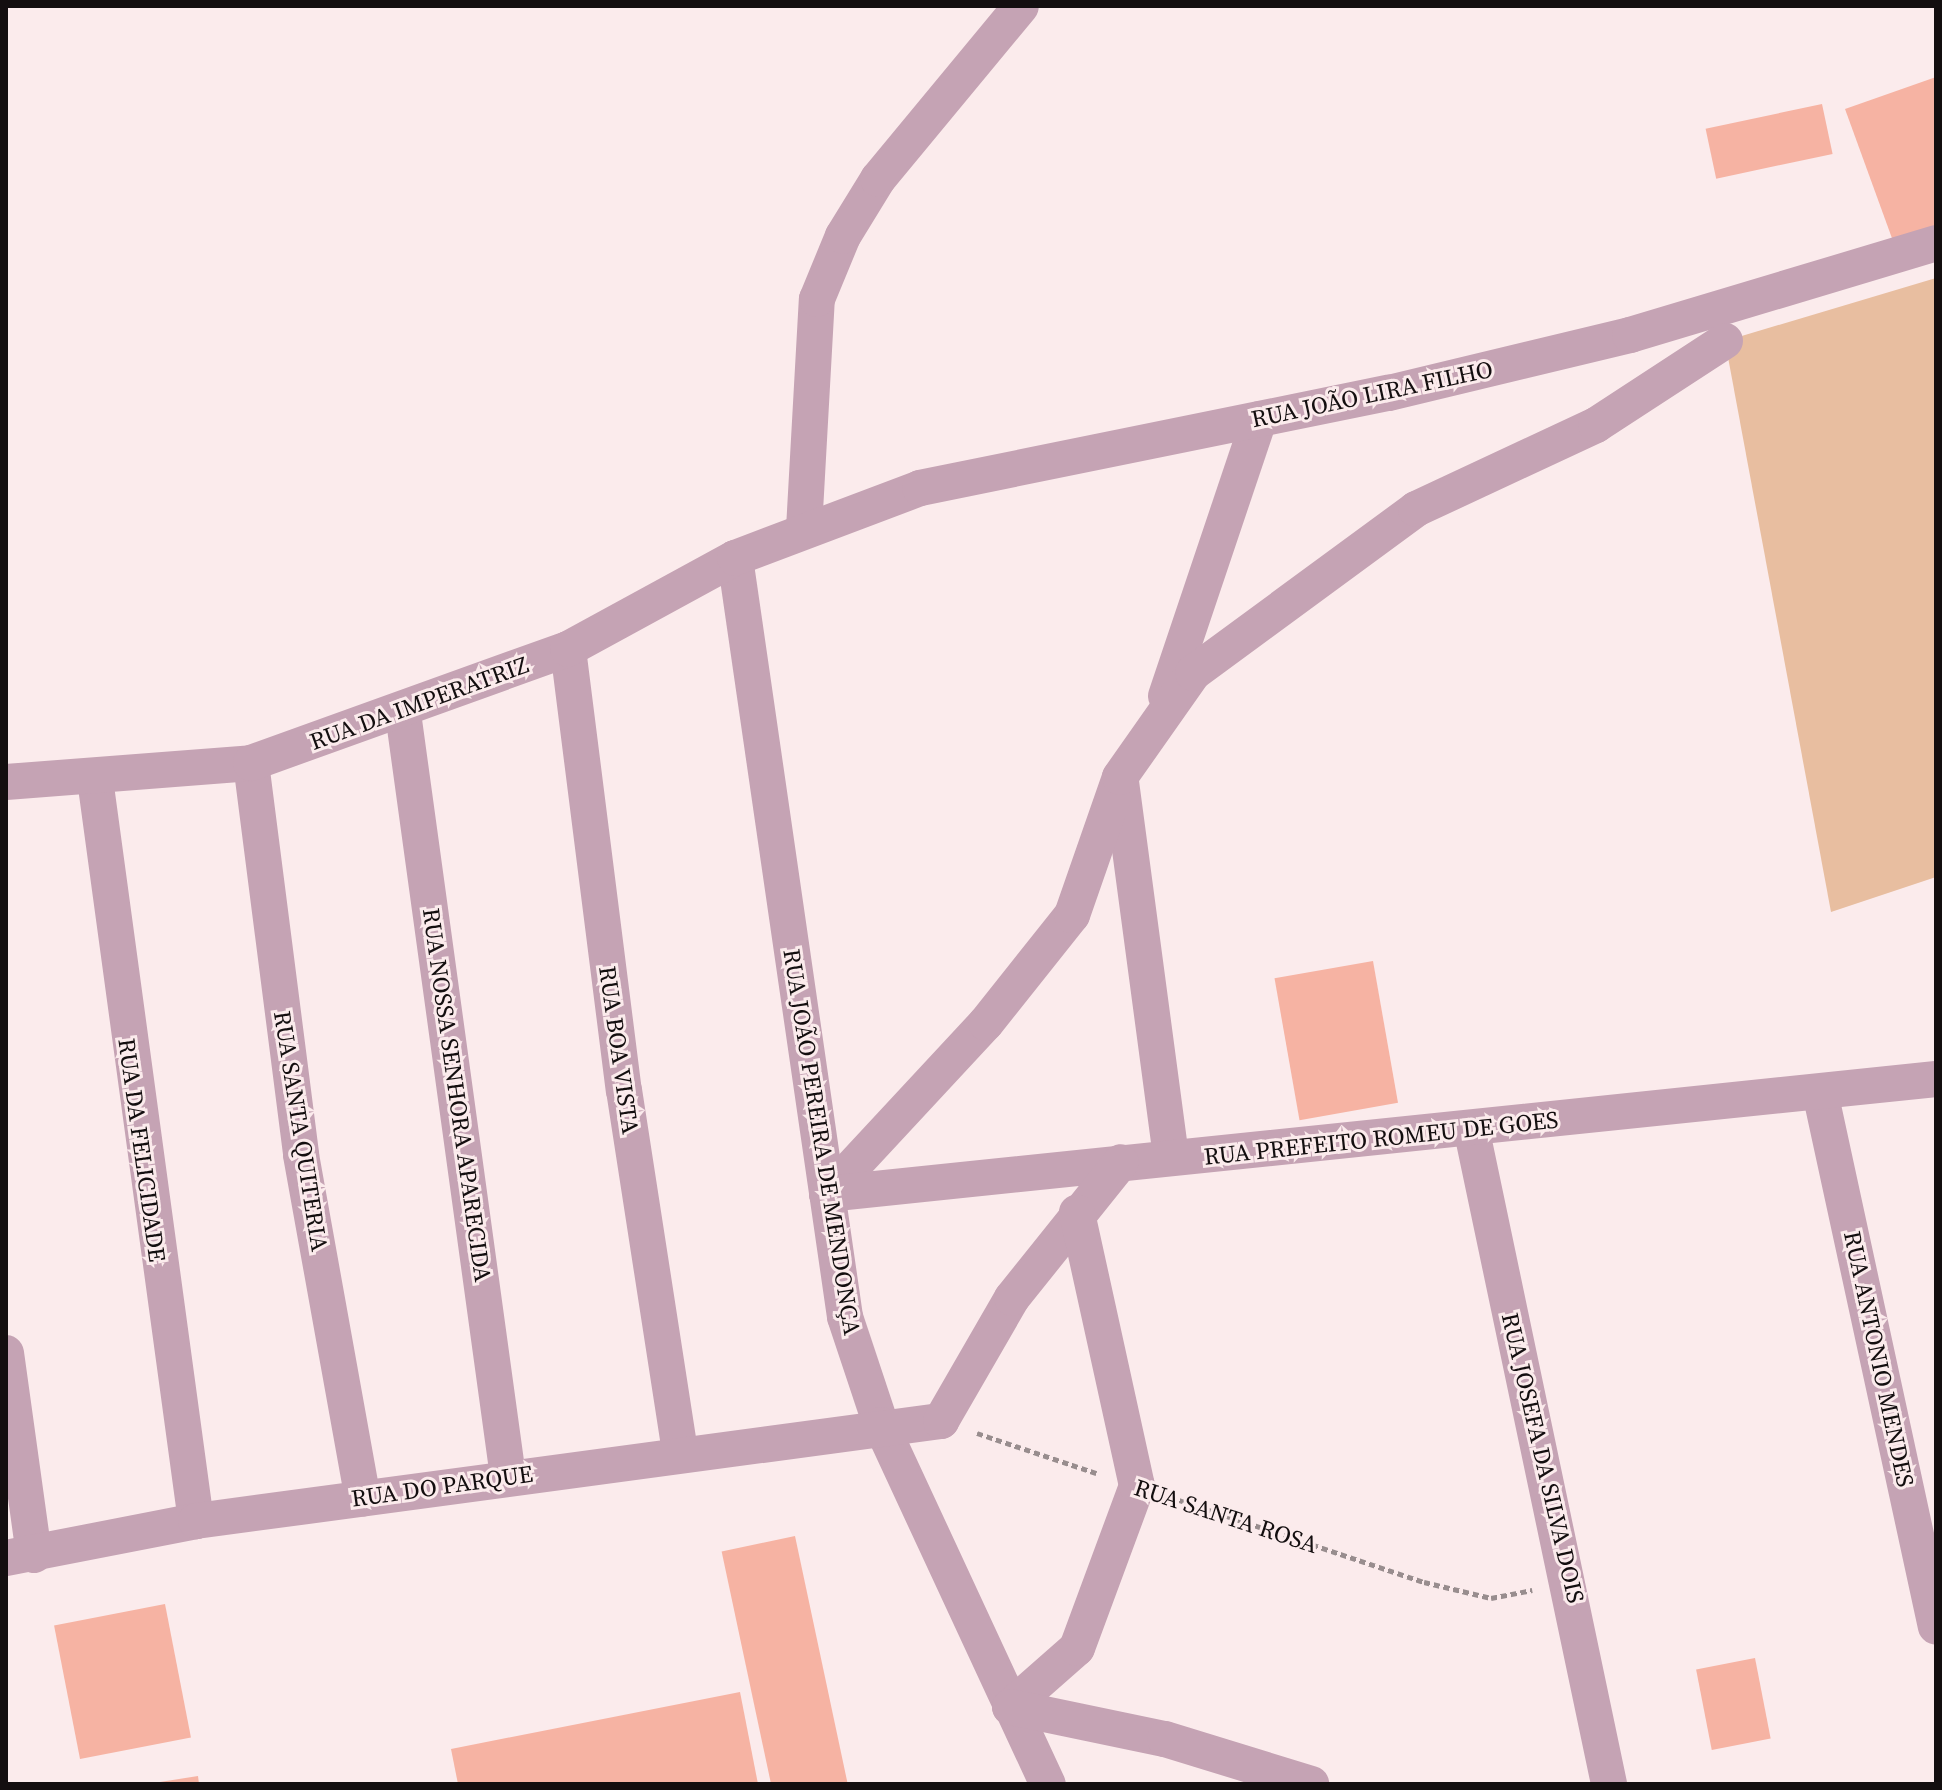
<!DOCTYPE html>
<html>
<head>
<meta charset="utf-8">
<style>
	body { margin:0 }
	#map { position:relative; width:1942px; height:1790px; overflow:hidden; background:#fbebec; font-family:"Source Serif 4",serif }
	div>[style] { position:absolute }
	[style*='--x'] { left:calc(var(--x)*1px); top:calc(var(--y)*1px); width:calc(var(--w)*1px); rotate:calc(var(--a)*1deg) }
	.green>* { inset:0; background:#e8bea0 }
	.building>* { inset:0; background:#f6b3a3; transform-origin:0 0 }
	.path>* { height:5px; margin-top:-2.5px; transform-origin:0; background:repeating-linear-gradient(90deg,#988d8e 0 6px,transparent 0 10px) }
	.minor>* { height:36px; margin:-18px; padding:0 18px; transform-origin:18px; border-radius:18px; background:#c5a3b4 }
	span { translate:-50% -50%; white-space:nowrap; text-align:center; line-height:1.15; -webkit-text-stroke:6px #fbebec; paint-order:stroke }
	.street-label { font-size:24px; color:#130e0f }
	.frame { position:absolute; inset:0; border:8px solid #130e0f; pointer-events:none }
</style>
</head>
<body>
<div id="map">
	<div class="green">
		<div style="clip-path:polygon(1936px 278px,1936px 877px,1831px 912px,1725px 341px)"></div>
	</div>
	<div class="building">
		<div style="clip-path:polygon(1936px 77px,1936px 226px,1893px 241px,1845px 109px)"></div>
		<div style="left:1822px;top:104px;width:51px;height:119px;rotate:78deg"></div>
		<div style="left:1373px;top:961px;width:144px;height:100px;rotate:80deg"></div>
		<div style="left:795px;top:1536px;width:253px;height:75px;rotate:78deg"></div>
		<div style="left:165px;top:1604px;width:136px;height:113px;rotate:79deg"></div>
		<div style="left:1755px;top:1658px;width:82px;height:60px;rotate:79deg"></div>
		<div style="clip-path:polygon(740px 1692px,758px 1784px,458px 1784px,451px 1749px)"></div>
		<div style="clip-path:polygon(198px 1776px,199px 1784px,160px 1784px,160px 1782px)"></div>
	</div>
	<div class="path">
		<div style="--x:977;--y:1433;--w:126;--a:18.6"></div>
		<div style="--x:1170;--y:1497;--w:268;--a:18.5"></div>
		<div style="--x:1424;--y:1582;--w:69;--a:13.4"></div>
		<div style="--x:1491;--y:1598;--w:42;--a:-11"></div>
	</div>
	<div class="minor">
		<div style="--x:804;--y:529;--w:230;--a:-86.8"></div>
		<div style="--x:817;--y:299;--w:68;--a:-67.6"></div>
		<div style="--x:843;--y:236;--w:67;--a:-58.4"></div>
		<div style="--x:878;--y:179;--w:224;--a:-50.4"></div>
		<div style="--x:735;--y:558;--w:767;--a:81.75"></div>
		<div style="--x:845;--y:1317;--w:114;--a:71.6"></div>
		<div style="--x:881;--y:1425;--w:396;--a:65.1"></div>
		<div style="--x:568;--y:649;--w:445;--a:82.8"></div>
		<div style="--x:624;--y:1090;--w:364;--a:81.2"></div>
		<div style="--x:1166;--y:696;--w:292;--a:-71.4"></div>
		<div style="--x:403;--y:713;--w:771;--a:82.17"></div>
		<div style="--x:251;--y:763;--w:395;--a:82.7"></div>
		<div style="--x:301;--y:1155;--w:349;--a:79.8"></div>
		<div style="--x:95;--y:779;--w:749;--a:82.25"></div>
		<div style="--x:6;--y:782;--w:246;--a:-4.4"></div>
		<div style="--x:251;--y:763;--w:337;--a:-19.8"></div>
		<div style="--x:568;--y:649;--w:190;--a:-28.6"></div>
		<div style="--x:735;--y:558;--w:198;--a:-20.7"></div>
		<div style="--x:920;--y:488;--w:479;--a:-11.5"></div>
		<div style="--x:1389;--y:393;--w:248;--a:-13.5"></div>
		<div style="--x:1630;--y:335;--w:320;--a:-16.7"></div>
		<div style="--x:1121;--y:782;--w:379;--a:82.4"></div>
		<div style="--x:1820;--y:1092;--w:547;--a:77.77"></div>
		<div style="--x:1472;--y:1132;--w:666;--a:78.13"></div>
		<div style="--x:827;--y:1194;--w:233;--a:-47.1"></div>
		<div style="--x:986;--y:1023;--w:138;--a:-51.5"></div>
		<div style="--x:1072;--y:915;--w:146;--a:-70.8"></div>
		<div style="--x:1120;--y:777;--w:127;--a:-54.9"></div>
		<div style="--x:1193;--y:673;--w:277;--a:-36.3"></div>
		<div style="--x:1416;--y:509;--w:199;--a:-25"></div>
		<div style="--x:1596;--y:425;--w:154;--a:-33.1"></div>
		<div style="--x:827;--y:1194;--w:1115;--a:-5.92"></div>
		<div style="--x:6;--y:1353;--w:204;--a:82.1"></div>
		<div style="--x:6;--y:1558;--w:194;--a:-11"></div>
		<div style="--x:196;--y:1521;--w:752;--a:-7.65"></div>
		<div style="--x:941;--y:1421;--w:142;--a:-60"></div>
		<div style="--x:1012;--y:1298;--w:174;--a:-51.3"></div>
		<div style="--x:1010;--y:1707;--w:89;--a:-41.4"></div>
		<div style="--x:1077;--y:1648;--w:173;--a:-69.7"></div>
		<div style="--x:1137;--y:1486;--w:280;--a:-102.4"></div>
		<div style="--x:1010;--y:1707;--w:158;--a:11.7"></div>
		<div style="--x:1165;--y:1739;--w:153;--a:17.1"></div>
	</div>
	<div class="street-label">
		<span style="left:1372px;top:394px;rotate:-12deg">RUA JOÃO LIRA FILHO</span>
		<span style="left:419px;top:703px;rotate:-20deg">RUA DA IMPERATRIZ</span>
		<span style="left:619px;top:1050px;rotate:82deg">RUA BOA VISTA</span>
		<span style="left:457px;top:1095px;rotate:82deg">RUA NOSSA SENHORA APARECIDA</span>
		<span style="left:301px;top:1131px;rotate:81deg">RUA SANTA QUITERIA</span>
		<span style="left:1381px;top:1138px;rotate:-6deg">RUA PREFEITO ROMEU DE GOES</span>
		<span style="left:822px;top:1142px;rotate:81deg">RUA JOÃO PEREIRA DE MENDONÇA</span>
		<span style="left:142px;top:1150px;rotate:82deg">RUA DA FELICIDADE</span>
		<span style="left:1879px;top:1359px;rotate:78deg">RUA ANTONIO MENDES</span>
		<span style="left:1543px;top:1458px;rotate:77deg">RUA JOSEFA DA SILVA DOIS</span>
		<span style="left:442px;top:1486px;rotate:-8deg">RUA DO PARQUE</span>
		<span style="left:1226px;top:1516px;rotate:18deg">RUA SANTA ROSA</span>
	</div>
	<div class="frame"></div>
</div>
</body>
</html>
